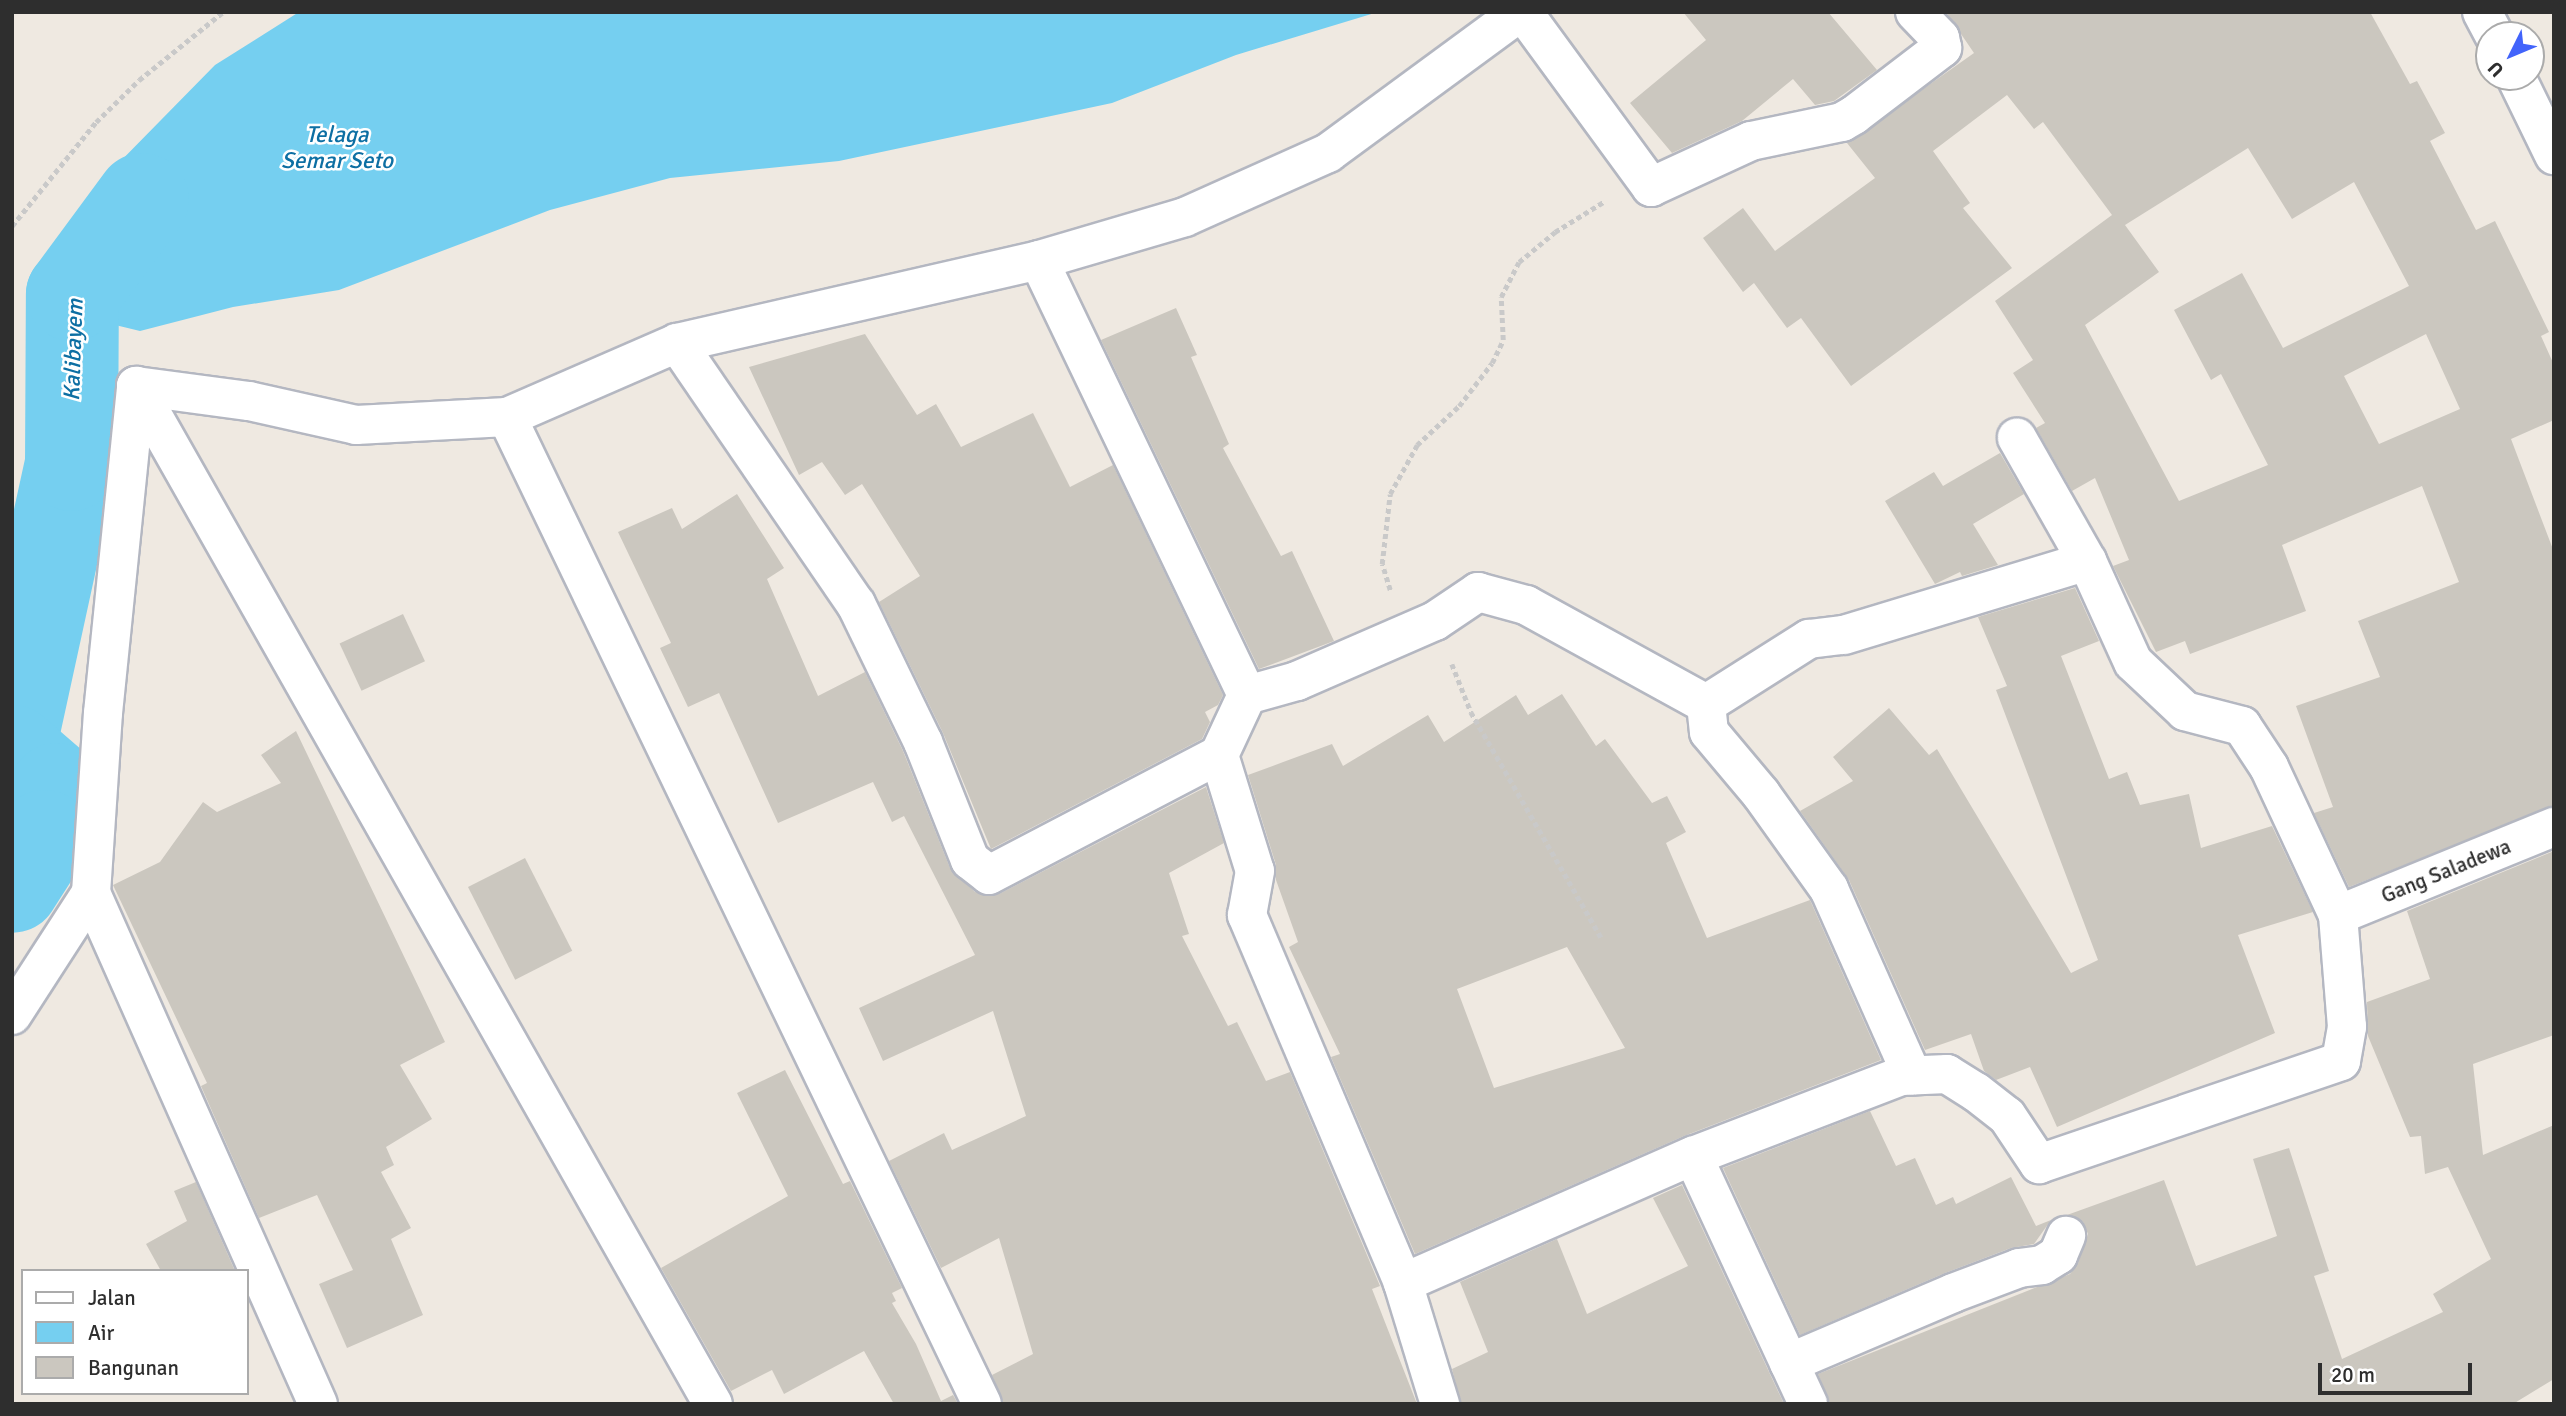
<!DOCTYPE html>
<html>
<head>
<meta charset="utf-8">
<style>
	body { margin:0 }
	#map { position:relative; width:2566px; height:1416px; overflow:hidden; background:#efe9e1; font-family:Signika,sans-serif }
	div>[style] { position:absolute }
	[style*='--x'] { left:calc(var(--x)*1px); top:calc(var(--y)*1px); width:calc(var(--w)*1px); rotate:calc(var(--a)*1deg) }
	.water>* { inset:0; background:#75cff0 }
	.river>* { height:93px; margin:-46.5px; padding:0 46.5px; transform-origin:46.5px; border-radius:46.5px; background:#75cff0 }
	.building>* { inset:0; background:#cbc7bf; transform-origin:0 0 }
	.path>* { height:4.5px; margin-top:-2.25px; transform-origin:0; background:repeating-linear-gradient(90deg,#c9c9c9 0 5px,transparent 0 8.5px) }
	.roads { filter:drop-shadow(2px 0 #b4b7c1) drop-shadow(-2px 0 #b4b7c1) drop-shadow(0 2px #b4b7c1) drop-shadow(0 -2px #b4b7c1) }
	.street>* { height:38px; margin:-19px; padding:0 19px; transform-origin:19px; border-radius:19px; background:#fff }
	span { translate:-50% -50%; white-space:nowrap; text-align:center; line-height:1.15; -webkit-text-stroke:5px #fff; paint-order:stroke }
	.street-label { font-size:21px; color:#2e2e2e }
	.water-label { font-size:23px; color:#0d6fa3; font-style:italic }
	.frame { position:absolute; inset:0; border:14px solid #2e2e2e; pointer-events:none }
	.legend { position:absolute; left:21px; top:1269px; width:228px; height:126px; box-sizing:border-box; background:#fff; border:2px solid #ababab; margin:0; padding:9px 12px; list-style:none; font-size:21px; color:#2e2e2e }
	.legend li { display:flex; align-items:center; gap:14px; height:35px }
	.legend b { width:35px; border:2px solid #ababab }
	.north { position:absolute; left:2475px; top:21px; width:70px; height:70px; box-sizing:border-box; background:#fff; border:2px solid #ababab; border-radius:50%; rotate:227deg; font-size:19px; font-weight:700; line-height:28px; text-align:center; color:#2e2e2e }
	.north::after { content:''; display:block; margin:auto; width:24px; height:32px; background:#4264fb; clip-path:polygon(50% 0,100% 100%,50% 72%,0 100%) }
	.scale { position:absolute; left:2318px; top:1363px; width:154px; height:32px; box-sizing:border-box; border:4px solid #2e2e2e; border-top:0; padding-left:9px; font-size:21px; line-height:24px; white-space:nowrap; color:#2e2e2e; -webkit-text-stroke:5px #fff; paint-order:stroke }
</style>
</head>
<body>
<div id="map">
	<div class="water">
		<div style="clip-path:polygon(299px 12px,1378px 12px,1236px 55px,1112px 103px,839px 161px,670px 178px,550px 210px,339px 290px,233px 307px,140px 331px,107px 323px,29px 278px,106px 176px,215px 65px)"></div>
	</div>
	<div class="river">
		<div style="--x:12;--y:734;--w:276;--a:-77.7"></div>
		<div style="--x:71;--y:464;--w:170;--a:-89.7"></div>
		<div style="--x:72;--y:294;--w:118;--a:-53.6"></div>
		<div style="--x:12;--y:751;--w:58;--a:40.8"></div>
		<div style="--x:56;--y:789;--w:49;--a:104.3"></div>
		<div style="--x:44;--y:836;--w:59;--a:122.6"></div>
	</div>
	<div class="building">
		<div style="clip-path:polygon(1683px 12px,1828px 12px,1877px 70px,1834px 101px,1815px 105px,1793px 79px,1742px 121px,1672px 153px,1630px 103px,1706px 40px)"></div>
		<div style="clip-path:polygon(evenodd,1946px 12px,2370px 12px,2410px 84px,2417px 81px,2445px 133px,2430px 141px,2476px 230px,2495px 221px,2549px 332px,2541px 336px,2554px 365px,2554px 420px,2511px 439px,2554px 552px,2554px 806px,2349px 887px,2314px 813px,2333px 807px,2296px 706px,2380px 677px,2358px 621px,2459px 582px,2422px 486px,2282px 545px,2306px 611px,2190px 654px,2185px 641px,2156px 652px,2113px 566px,2129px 560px,2095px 478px,2072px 491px,2036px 428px,2045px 423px,2013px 373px,2033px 360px,1995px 301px,2112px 215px,2043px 122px,2034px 129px,2007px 95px,1933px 151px,1970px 203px,1963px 208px,2012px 268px,1851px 386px,1801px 318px,1787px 328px,1754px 283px,1743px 292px,1703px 238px,1743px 208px,1775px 251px,1875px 178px,1847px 143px,1974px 53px,1946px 12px,2248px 148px,2292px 219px,2354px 182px,2409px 286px,2283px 348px,2242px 273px,2174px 310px,2211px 380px,2221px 374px,2268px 465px,2179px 501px,2085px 325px,2159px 272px,2125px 225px,2248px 148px,1946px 12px,2426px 334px,2460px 409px,2379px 444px,2344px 376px,2426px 334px)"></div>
		<div style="clip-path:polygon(1176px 308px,1197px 355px,1191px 357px,1229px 444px,1223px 448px,1281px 556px,1292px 551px,1334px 641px,1259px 669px,1101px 340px)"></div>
		<div style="clip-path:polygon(865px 334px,917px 415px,936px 404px,961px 447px,1033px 413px,1070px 487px,1113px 465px,1223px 695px,1218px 705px,1205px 712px,1210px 722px,1202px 739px,991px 849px,943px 733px,879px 602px,920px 576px,862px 484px,845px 495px,822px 462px,799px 475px,749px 367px)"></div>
		<div style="clip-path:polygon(2000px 453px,2024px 494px,1973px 524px,1998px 565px,1962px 576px,1960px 572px,1935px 584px,1885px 501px,1934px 472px,1943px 486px)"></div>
		<div style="clip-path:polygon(737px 494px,784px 568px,767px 579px,818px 696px,865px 672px,903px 751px,950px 868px,975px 892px,999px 894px,1206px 787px,1224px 843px,1169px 873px,1189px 934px,1182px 936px,1228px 1026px,1237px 1022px,1266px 1081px,1290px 1072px,1380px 1286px,1372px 1289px,1417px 1404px,1004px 1404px,992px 1375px,1033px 1354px,999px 1238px,941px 1268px,889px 1161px,944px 1133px,952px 1150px,1026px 1116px,993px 1011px,883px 1061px,859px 1008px,975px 955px,904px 816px,892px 822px,873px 782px,778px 823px,719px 693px,688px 707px,660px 648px,671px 643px,618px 532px,672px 508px,682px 529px)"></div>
		<div style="clip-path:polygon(2075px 588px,2099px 641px,2061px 656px,2109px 779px,2127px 772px,2140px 805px,2189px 794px,2201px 848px,2272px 826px,2313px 912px,2238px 935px,2275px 1033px,2057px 1127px,2030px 1067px,1996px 1080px,1984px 1071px,1971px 1034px,1925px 1050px,1849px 880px,1800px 811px,1853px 781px,1833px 757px,1889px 708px,1929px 755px,1937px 749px,2071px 973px,2098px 960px,1996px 690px,2007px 686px,1978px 617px)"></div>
		<div style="left:403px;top:614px;width:52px;height:70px;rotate:65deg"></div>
		<div style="clip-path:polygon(evenodd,1562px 694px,1596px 746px,1605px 739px,1652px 803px,1667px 796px,1686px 832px,1666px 843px,1707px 938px,1810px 900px,1881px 1060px,1684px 1136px,1415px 1254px,1331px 1057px,1340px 1054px,1289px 947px,1298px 942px,1276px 880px,1276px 865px,1248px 775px,1332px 744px,1343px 766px,1428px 715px,1444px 742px,1516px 695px,1528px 715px,1562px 694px,1567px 947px,1625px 1048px,1494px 1088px,1457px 989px,1567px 947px)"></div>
		<div style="clip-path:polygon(296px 731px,445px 1042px,400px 1065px,432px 1119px,386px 1147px,394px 1165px,381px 1172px,411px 1228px,391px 1239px,423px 1315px,347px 1348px,319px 1284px,353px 1270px,317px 1195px,259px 1218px,201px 1086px,207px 1083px,113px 885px,160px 862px,203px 802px,217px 812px,281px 783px,261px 755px)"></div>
		<div style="clip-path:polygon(2554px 851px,2554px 1035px,2473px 1064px,2483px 1155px,2554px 1125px,2554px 1379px,2513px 1404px,1830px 1404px,1818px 1374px,2070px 1274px,2078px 1263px,2088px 1234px,2083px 1222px,2067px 1215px,2164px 1180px,2196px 1266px,2277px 1236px,2253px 1159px,2289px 1148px,2329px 1271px,2314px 1276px,2342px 1359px,2443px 1312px,2433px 1294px,2491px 1259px,2448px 1167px,2425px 1174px,2421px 1136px,2410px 1137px,2368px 1036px,2367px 1002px,2430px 979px,2407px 911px)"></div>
		<div style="left:525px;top:858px;width:104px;height:64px;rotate:63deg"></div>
		<div style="clip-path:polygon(785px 1070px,843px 1184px,850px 1181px,902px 1288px,892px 1293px,896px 1301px,892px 1303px,916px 1344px,941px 1401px,953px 1395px,958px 1404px,894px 1404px,864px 1351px,784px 1394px,772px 1370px,731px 1391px,661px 1268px,788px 1196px,737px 1093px)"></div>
		<div style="clip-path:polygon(1870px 1111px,1896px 1166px,1915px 1158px,1936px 1205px,1953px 1197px,1956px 1204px,2011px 1177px,2036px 1226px,2051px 1220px,2034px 1244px,2011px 1248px,1945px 1273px,1800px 1335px,1723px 1168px)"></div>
		<div style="clip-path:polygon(196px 1182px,235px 1271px,161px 1271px,146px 1244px,187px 1221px,174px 1191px)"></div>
		<div style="clip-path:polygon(1682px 1185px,1784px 1404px,1461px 1404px,1452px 1369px,1488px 1352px,1460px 1282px,1557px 1239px,1587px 1314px,1688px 1266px,1653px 1198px)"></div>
	</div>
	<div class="path">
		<div style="--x:12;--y:226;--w:134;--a:-51.1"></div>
		<div style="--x:96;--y:122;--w:60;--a:-44.3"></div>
		<div style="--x:139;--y:80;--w:108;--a:-39"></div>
		<div style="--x:1390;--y:590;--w:27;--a:-107"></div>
		<div style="--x:1382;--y:564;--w:70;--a:-83.5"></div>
		<div style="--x:1390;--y:494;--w:56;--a:-61.1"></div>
		<div style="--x:1417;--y:445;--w:57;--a:-42.9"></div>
		<div style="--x:1459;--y:406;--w:54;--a:-52.5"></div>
		<div style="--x:1492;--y:363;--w:25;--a:-64"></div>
		<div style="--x:1503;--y:340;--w:43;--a:-92.7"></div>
		<div style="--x:1501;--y:297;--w:39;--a:-63"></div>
		<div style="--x:1519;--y:262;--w:47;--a:-39.8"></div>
		<div style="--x:1555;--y:232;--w:59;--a:-31.8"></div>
		<div style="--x:1452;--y:664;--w:52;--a:68.4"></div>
		<div style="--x:1471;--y:712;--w:262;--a:60"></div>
	</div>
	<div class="roads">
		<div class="street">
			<div style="--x:1523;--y:12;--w:217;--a:53.8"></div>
			<div style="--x:1651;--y:187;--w:110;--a:-24.7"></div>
			<div style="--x:1751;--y:141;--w:93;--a:-11.8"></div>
			<div style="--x:1842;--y:122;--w:14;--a:-30"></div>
			<div style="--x:1854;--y:115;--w:111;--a:-37.3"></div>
			<div style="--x:1942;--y:48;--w:10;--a:-101"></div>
			<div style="--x:1940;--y:38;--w:36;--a:-134"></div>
			<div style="--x:2482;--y:12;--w:26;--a:62"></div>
			<div style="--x:2516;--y:77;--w:87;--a:64"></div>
			<div style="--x:677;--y:343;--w:316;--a:55.6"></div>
			<div style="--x:856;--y:604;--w:153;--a:64.1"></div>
			<div style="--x:923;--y:742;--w:127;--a:68.3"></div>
			<div style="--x:970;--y:860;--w:24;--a:38"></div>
			<div style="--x:989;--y:875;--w:259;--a:-27.6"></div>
			<div style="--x:1219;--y:755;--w:66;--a:-65"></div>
			<div style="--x:1247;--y:695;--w:482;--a:-115.6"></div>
			<div style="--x:136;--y:386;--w:114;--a:7.6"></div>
			<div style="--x:249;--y:401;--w:110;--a:12.6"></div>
			<div style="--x:356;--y:425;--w:151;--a:-3"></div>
			<div style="--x:507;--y:417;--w:185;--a:-23.5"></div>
			<div style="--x:677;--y:343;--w:371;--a:-12.9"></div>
			<div style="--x:1039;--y:260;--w:152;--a:-16.4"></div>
			<div style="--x:1185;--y:217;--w:157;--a:-24.1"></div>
			<div style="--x:1328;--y:153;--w:238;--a:-36.3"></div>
			<div style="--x:136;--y:386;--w:1170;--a:60.46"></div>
			<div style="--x:507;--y:417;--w:1095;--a:64.3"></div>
			<div style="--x:1247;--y:695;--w:52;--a:-15.6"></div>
			<div style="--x:1297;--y:681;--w:150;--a:-23.5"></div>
			<div style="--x:1435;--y:621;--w:52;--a:-34"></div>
			<div style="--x:1478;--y:592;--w:50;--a:15.2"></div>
			<div style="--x:1526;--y:605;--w:205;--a:28.8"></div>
			<div style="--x:1706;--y:704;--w:122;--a:-32.3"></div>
			<div style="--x:1809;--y:639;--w:35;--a:-7"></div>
			<div style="--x:1844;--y:635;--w:254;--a:-16.9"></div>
			<div style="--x:1706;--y:704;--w:28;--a:84"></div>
			<div style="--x:1709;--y:732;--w:81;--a:50"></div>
			<div style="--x:1761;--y:794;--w:117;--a:54.4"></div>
			<div style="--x:1829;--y:889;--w:204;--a:66"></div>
			<div style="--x:1219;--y:755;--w:121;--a:72.8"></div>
			<div style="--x:1255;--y:871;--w:45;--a:100.3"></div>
			<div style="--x:1247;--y:915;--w:400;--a:67"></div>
			<div style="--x:1403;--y:1283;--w:127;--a:73"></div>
			<div style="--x:91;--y:893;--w:559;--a:66.05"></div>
			<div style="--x:2338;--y:915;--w:233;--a:-22.2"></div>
			<div style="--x:12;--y:1015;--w:145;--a:-57.1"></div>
			<div style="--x:91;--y:893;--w:180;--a:-86.2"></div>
			<div style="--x:103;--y:713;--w:329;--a:-84.2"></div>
			<div style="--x:1693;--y:1156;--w:273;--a:65.1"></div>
			<div style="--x:1403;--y:1283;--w:317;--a:-23.7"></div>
			<div style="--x:1693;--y:1156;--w:223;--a:-21"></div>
			<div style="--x:1901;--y:1076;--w:46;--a:-2.5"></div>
			<div style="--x:1947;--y:1074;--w:34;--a:32"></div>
			<div style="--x:1976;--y:1092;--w:39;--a:38"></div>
			<div style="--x:2007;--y:1116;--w:58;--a:56.3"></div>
			<div style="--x:2039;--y:1164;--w:319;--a:-18.8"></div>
			<div style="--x:2341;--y:1061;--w:35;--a:-80"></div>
			<div style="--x:2347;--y:1027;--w:112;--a:-94.6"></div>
			<div style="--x:2338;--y:915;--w:163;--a:-115"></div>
			<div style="--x:2269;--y:767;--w:49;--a:-123.4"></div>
			<div style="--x:2242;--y:726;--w:59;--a:-165.3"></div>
			<div style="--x:2185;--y:711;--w:71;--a:-136.7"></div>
			<div style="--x:2133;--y:662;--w:111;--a:-114.5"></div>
			<div style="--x:2087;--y:561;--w:142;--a:-119.6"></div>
			<div style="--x:1789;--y:1363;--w:178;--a:-23.1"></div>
			<div style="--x:1953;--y:1293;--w:71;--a:-20.7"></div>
			<div style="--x:2019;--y:1268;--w:23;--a:-7"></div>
			<div style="--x:2042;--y:1265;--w:19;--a:-32"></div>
			<div style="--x:2058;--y:1255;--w:21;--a:-67"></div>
		</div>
	</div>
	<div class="street-label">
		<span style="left:2446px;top:871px;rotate:-22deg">Gang Saladewa</span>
	</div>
	<div class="water-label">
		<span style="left:337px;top:148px">Telaga<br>Semar Seto</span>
		<span style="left:74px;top:350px;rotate:-88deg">Kalibayem</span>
	</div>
	<div class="frame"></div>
	<ul class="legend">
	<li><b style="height:9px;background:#fff"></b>Jalan</li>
	<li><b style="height:19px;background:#75cff0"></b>Air</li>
	<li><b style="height:19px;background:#cbc7bf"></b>Bangunan</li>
	</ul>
	<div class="north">U</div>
	<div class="scale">20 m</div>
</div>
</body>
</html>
